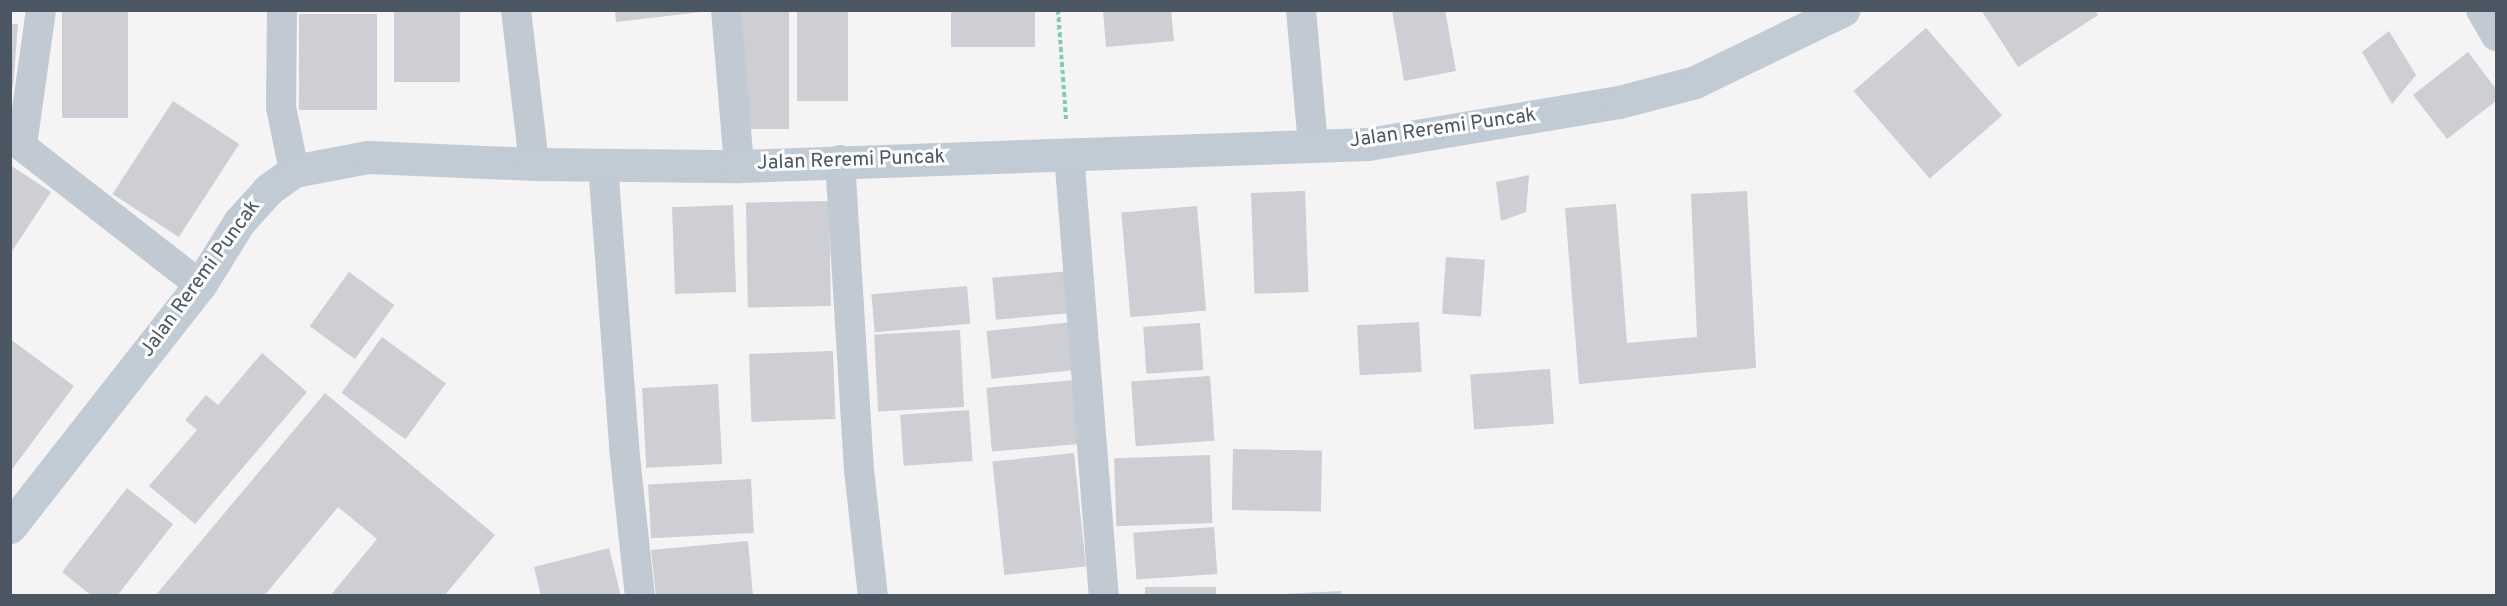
<!DOCTYPE html>
<html>
<head>
<meta charset="utf-8">
<style>
	body { margin:0 }
	#map { position:relative; width:2507px; height:606px; overflow:hidden; background:#f5f3f3; font-family:Overpass,sans-serif }
	div>[style] { position:absolute }
	[style*='--x'] { left:calc(var(--x)*1px); top:calc(var(--y)*1px); width:calc(var(--w)*1px); rotate:calc(var(--a)*1deg) }
	.building>* { inset:0; background:#cdcfd5; transform-origin:0 0 }
	.path>* { height:4px; margin-top:-2px; transform-origin:0; background:repeating-linear-gradient(90deg,#7ad0a6 0 4.5px,transparent 0 7.5px) }
	.street>* { height:30px; margin:-15px; padding:0 15px; transform-origin:15px; border-radius:15px; background:#c1cad2 }
	.secondary>* { height:33px; margin:-16.5px; padding:0 16.5px; transform-origin:16.5px; border-radius:16.5px; background:#c1cbd6 }
	span { translate:-50% -50%; white-space:nowrap; text-align:center; line-height:1.15; -webkit-text-stroke:6px #fff; paint-order:stroke }
	.street-label { font-size:20px; color:#4a5661 }
	.frame { position:absolute; inset:0; border:12px solid #4a5661; pointer-events:none }
</style>
</head>
<body>
<div id="map">
	<div class="building">
		<div style="left:62px;top:10px;width:66px;height:108px"></div>
		<div style="left:394px;top:10px;width:66px;height:72px"></div>
		<div style="clip-path:polygon(615px 10px,701px 10px,701px 12px,616px 22px)"></div>
		<div style="left:736px;top:10px;width:53px;height:119px"></div>
		<div style="left:797px;top:10px;width:51px;height:91px"></div>
		<div style="left:951px;top:10px;width:84px;height:37px"></div>
		<div style="clip-path:polygon(1103px 10px,1171px 10px,1174px 41px,1106px 47px)"></div>
		<div style="clip-path:polygon(1392px 10px,1445px 10px,1456px 71px,1404px 81px)"></div>
		<div style="clip-path:polygon(1981px 10px,2095px 10px,2098px 15px,2018px 67px)"></div>
		<div style="left:299px;top:14px;width:78px;height:96px"></div>
		<div style="clip-path:polygon(10px 24px,18px 24px,13px 87px,10px 87px)"></div>
		<div style="left:1926px;top:28px;width:116px;height:96px;rotate:49deg"></div>
		<div style="clip-path:polygon(2389px 31px,2416px 75px,2392px 104px,2362px 52px)"></div>
		<div style="clip-path:polygon(2468px 52px,2496px 89px,2496px 101px,2447px 139px,2413px 95px)"></div>
		<div style="left:173px;top:101px;width:79px;height:111px;rotate:33deg"></div>
		<div style="clip-path:polygon(10px 165px,51px 192px,10px 254px)"></div>
		<div style="clip-path:polygon(1529px 175px,1526px 212px,1501px 221px,1496px 182px)"></div>
		<div style="left:1305px;top:191px;width:101px;height:54px;rotate:88deg"></div>
		<div style="clip-path:polygon(1747px 191px,1756px 368px,1579px 384px,1565px 208px,1616px 204px,1627px 343px,1697px 337px,1691px 194px)"></div>
		<div style="left:829px;top:201px;width:105px;height:83px;rotate:89deg"></div>
		<div style="left:733px;top:205px;width:87px;height:61px;rotate:88deg"></div>
		<div style="left:1197px;top:206px;width:105px;height:76px;rotate:85deg"></div>
		<div style="left:1446px;top:257px;width:39px;height:57px;rotate:4deg"></div>
		<div style="left:1070px;top:271px;width:42px;height:78px;rotate:85deg"></div>
		<div style="left:349px;top:272px;width:56px;height:67px;rotate:36deg"></div>
		<div style="left:967px;top:286px;width:38px;height:96px;rotate:85deg"></div>
		<div style="left:1072px;top:322px;width:48px;height:86px;rotate:84deg"></div>
		<div style="left:1419px;top:322px;width:50px;height:62px;rotate:87deg"></div>
		<div style="left:1200px;top:323px;width:47px;height:57px;rotate:86deg"></div>
		<div style="left:960px;top:330px;width:77px;height:86px;rotate:87deg"></div>
		<div style="left:382px;top:337px;width:79px;height:69px;rotate:36deg"></div>
		<div style="clip-path:polygon(10px 339px,74px 386px,10px 472px)"></div>
		<div style="left:833px;top:351px;width:68px;height:84px;rotate:88deg"></div>
		<div style="clip-path:polygon(262px 353px,307px 392px,195px 524px,149px 486px,197px 430px,185px 420px,206px 395px,218px 405px)"></div>
		<div style="left:1550px;top:369px;width:55px;height:80px;rotate:86deg"></div>
		<div style="left:1210px;top:376px;width:65px;height:79px;rotate:86deg"></div>
		<div style="left:1076px;top:380px;width:64px;height:90px;rotate:85deg"></div>
		<div style="left:718px;top:384px;width:80px;height:76px;rotate:87deg"></div>
		<div style="clip-path:polygon(325px 393px,495px 535px,444px 596px,330px 596px,377px 539px,338px 507px,264px 596px,155px 596px)"></div>
		<div style="left:969px;top:410px;width:51px;height:69px;rotate:86deg"></div>
		<div style="left:1233px;top:449px;width:89px;height:61px;rotate:1deg"></div>
		<div style="left:1074px;top:453px;width:114px;height:82px;rotate:84deg"></div>
		<div style="left:1210px;top:455px;width:68px;height:96px;rotate:88deg"></div>
		<div style="left:751px;top:479px;width:54px;height:103px;rotate:87deg"></div>
		<div style="clip-path:polygon(127px 488px,173px 524px,117px 596px,92px 596px,62px 572px)"></div>
		<div style="left:1214px;top:527px;width:47px;height:81px;rotate:86deg"></div>
		<div style="clip-path:polygon(748px 541px,753px 596px,656px 596px,651px 550px)"></div>
		<div style="clip-path:polygon(609px 548px,621px 596px,541px 596px,534px 567px)"></div>
		<div style="left:1216px;top:587px;width:9px;height:71px;rotate:90deg"></div>
		<div style="clip-path:polygon(1341px 591px,1341px 596px,1283px 596px,1283px 594px)"></div>
	</div>
	<div class="path">
		<div style="--x:1058;--y:10;--w:110;--a:85.8"></div>
	</div>
	<div class="street">
		<div style="--x:282;--y:10;--w:97;--a:90.6"></div>
		<div style="--x:281;--y:107;--w:65;--a:78.5"></div>
		<div style="--x:516;--y:10;--w:155;--a:83.3"></div>
		<div style="--x:726;--y:10;--w:157;--a:85.2"></div>
		<div style="--x:1301;--y:10;--w:136;--a:84.9"></div>
		<div style="--x:2481;--y:10;--w:30;--a:60"></div>
		<div style="--x:10;--y:137;--w:241;--a:37.9"></div>
		<div style="--x:22;--y:145;--w:136;--a:-82"></div>
		<div style="--x:1069;--y:154;--w:443;--a:85.5"></div>
		<div style="--x:840;--y:160;--w:311;--a:86.5"></div>
		<div style="--x:859;--y:470;--w:127;--a:83.7"></div>
		<div style="--x:603;--y:165;--w:283;--a:85.7"></div>
		<div style="--x:624;--y:447;--w:150;--a:83.9"></div>
	</div>
	<div class="secondary">
		<div style="--x:10;--y:527;--w:308;--a:-51.9"></div>
		<div style="--x:200;--y:285;--w:74;--a:-58.2"></div>
		<div style="--x:239;--y:222;--w:45;--a:-47.7"></div>
		<div style="--x:269;--y:189;--w:31;--a:-36"></div>
		<div style="--x:294;--y:171;--w:75;--a:-10.7"></div>
		<div style="--x:368;--y:157;--w:166;--a:2.4"></div>
		<div style="--x:534;--y:164;--w:205;--a:0.6"></div>
		<div style="--x:739;--y:166;--w:629;--a:-2"></div>
		<div style="--x:1368;--y:144;--w:254;--a:-9.5"></div>
		<div style="--x:1619;--y:102;--w:79;--a:-14.7"></div>
		<div style="--x:1695;--y:82;--w:165;--a:-25.9"></div>
	</div>
	<div class="street-label">
		<span style="left:1443px;top:129px;rotate:-8deg">Jalan Reremi Puncak</span>
		<span style="left:851px;top:161px;rotate:-2deg">Jalan Reremi Puncak</span>
		<span style="left:201px;top:279px;rotate:-54deg">Jalan Reremi Puncak</span>
	</div>
	<div class="frame"></div>
</div>
</body>
</html>
